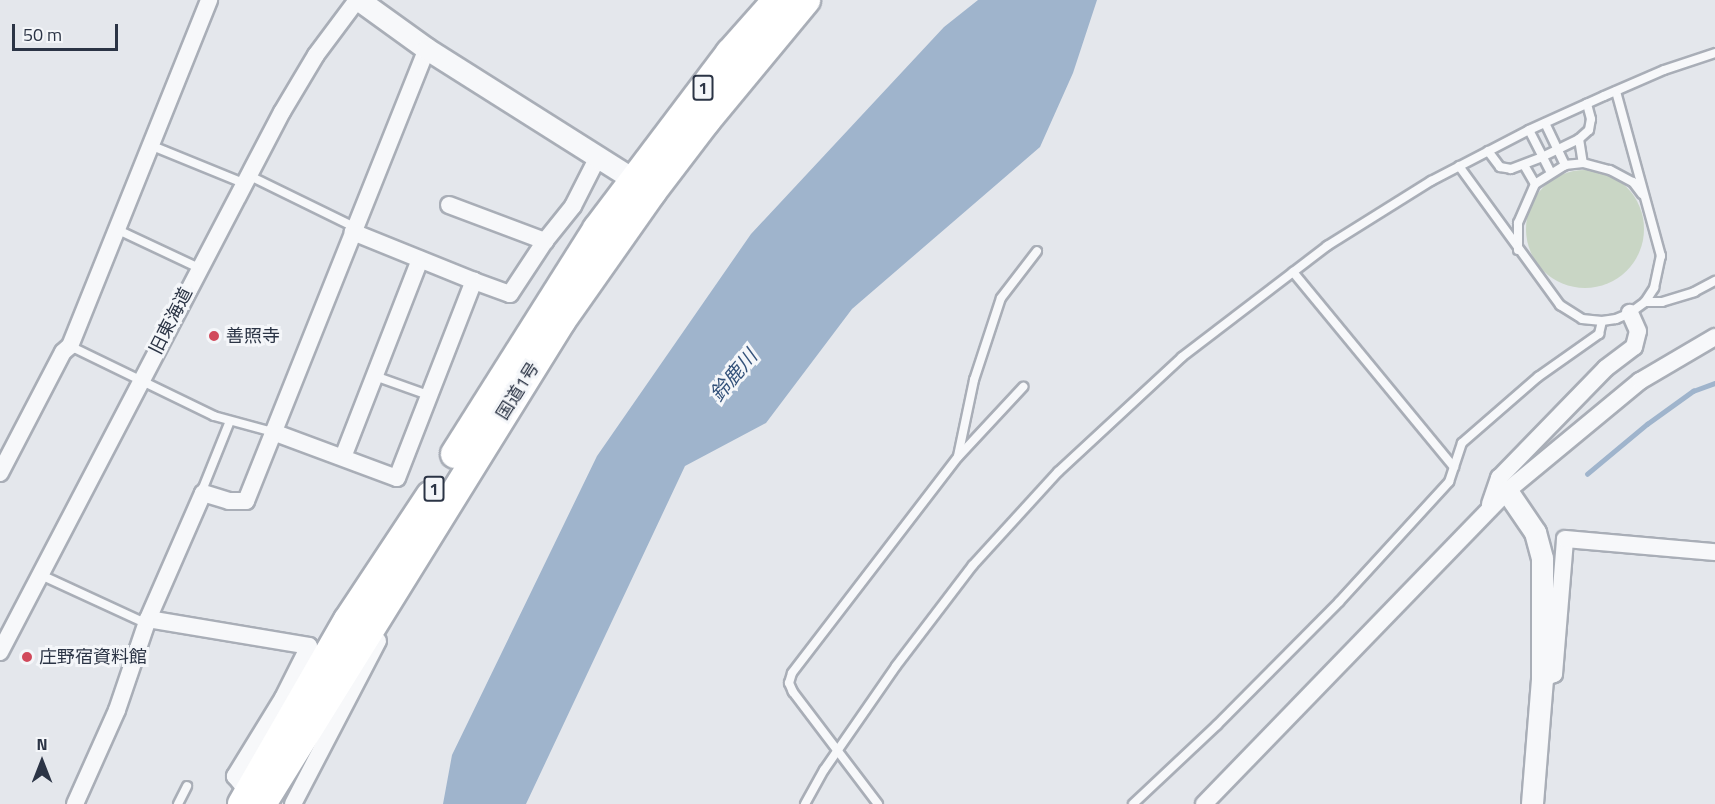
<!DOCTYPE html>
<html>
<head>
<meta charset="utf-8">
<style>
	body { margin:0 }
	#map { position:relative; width:1715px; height:804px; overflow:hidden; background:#e4e7ec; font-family:"Titillium Web","Noto Sans JP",sans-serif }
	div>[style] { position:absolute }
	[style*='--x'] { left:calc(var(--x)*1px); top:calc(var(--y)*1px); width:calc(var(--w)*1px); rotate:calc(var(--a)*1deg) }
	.green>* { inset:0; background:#c9d6c5 }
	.round { border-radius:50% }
	.water>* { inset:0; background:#9fb4cc }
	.stream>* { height:4.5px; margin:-2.25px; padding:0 2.25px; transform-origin:2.25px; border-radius:2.25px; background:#9fb4cc }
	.roads { filter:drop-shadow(2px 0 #a9aeb7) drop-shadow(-2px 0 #a9aeb7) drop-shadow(0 2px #a9aeb7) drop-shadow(0 -2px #a9aeb7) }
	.service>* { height:8px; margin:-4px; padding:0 4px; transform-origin:4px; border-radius:4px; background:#f7f8fa }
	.minor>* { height:16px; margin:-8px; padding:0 8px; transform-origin:8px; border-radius:8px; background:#f7f8fa }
	.tertiary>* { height:21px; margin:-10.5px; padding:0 10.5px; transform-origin:10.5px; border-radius:10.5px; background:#f7f8fa }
	.trunk>* { height:28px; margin:-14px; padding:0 14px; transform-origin:14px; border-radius:14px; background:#fff }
	.dots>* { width:16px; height:16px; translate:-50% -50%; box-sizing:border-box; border:3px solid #f4f6f9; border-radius:50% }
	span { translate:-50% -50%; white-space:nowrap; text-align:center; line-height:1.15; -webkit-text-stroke:6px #f4f6f9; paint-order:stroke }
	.shield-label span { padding:2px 4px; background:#f4f6f9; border:2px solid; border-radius:4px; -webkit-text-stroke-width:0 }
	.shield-label { font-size:16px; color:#2b3445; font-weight:700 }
	.street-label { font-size:18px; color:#2b3445 }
	.poi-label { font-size:18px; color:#2b3445 }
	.left { translate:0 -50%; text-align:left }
	.water-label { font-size:20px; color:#34527a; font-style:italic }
	.north { position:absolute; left:12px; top:732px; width:60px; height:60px; -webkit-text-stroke:4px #f4f6f9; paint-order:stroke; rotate:0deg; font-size:16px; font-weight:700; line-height:24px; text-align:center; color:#2b3445 }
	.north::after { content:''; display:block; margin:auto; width:21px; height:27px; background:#2b3445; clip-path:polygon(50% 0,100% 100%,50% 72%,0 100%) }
	.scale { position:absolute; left:12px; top:24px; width:106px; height:27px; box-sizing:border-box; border:3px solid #2b3445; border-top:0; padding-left:8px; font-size:18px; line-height:21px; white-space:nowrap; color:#2b3445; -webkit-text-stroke:4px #f4f6f9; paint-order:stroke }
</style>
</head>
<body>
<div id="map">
	<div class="green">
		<div class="round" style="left:1526px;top:170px;width:118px;height:118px"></div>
	</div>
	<div class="water">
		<div style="clip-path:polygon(978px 0,1097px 0,1073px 73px,1040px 147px,852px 309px,766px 423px,685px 466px,526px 804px,443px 804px,452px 755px,597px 456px,751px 234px,944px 27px)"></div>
	</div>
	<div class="stream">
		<div style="--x:1587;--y:474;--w:78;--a:-39.8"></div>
		<div style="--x:1647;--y:424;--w:57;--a:-35.7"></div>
		<div style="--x:1693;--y:391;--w:23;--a:-20"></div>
	</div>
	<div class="roads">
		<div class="service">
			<div style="--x:1545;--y:123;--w:47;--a:64.5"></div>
			<div style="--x:1529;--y:130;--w:48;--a:62.9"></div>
			<div style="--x:1579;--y:139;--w:24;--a:81"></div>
			<div style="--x:150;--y:145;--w:100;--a:22.2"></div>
			<div style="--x:1488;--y:151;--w:20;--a:53"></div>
			<div style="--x:1500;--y:167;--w:11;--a:10"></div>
			<div style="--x:1511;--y:169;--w:33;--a:-21"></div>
			<div style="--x:1542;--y:157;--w:41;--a:-25.9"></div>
			<div style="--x:1579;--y:139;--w:13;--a:-42"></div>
			<div style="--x:1589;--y:130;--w:11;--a:-80"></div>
			<div style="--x:1591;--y:119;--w:16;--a:-105"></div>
			<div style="--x:1524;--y:165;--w:22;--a:60"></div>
			<div style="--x:1459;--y:166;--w:172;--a:54"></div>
			<div style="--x:1560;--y:305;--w:26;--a:32"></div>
			<div style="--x:1582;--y:319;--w:20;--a:6"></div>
			<div style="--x:248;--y:175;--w:118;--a:26.1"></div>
			<div style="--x:116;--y:229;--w:92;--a:25.2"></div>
			<div style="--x:1518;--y:250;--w:27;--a:-90"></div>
			<div style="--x:1518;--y:223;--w:43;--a:-66.4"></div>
			<div style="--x:1535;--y:184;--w:36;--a:-32"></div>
			<div style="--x:1565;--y:165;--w:18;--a:-6"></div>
			<div style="--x:1583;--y:163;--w:28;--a:15"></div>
			<div style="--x:1610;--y:170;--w:26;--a:28"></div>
			<div style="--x:1633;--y:182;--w:15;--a:53"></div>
			<div style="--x:1293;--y:272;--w:253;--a:50.5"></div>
			<div style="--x:1645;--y:302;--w:17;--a:0"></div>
			<div style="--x:1662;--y:302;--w:34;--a:-17"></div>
			<div style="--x:1694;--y:292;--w:24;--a:-28"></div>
			<div style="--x:70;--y:346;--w:160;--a:25.9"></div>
			<div style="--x:214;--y:416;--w:61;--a:15.2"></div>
			<div style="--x:375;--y:376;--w:56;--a:19.7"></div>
			<div style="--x:958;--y:456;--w:78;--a:-78.1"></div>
			<div style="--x:974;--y:380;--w:86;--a:-71.8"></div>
			<div style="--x:1001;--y:298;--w:59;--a:-52.5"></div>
			<div style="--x:203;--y:493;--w:5;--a:-90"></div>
			<div style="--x:203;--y:488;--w:72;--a:-68.1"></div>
			<div style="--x:41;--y:575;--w:115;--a:24.8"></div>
			<div style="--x:178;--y:804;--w:20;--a:-63"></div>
			<div style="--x:805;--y:804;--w:39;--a:-61"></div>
			<div style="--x:824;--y:770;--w:126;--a:-55.3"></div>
			<div style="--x:896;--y:666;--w:127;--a:-52.7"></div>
			<div style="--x:973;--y:565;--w:126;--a:-47.6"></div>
			<div style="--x:1058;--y:472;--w:169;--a:-42.8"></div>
			<div style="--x:1182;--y:357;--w:183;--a:-37.4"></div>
			<div style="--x:1327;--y:246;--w:123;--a:-32"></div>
			<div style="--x:1431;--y:181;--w:110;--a:-27.5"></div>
			<div style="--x:1529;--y:130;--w:82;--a:-24.4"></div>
			<div style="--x:1604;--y:96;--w:65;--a:-23.4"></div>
			<div style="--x:1664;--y:70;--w:54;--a:-18.4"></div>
			<div style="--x:878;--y:804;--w:141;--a:-127.2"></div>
			<div style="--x:793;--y:692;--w:10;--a:-114"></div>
			<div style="--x:789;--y:683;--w:10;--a:-73"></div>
			<div style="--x:792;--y:673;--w:272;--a:-52.5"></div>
			<div style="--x:958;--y:457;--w:96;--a:-47.1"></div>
			<div style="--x:1133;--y:804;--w:115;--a:-43.2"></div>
			<div style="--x:1217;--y:725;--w:173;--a:-45.2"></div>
			<div style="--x:1339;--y:602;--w:163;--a:-47.5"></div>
			<div style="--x:1449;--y:482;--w:41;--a:-71.6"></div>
			<div style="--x:1462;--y:443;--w:101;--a:-41"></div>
			<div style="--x:1538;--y:377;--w:75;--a:-35.2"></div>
			<div style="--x:1599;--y:334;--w:13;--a:-77"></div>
			<div style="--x:1602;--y:321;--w:14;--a:-8"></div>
			<div style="--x:1616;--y:319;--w:15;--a:-23"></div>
			<div style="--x:1630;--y:313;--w:19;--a:-36"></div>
			<div style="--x:1645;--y:302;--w:17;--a:-57"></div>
			<div style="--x:1654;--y:288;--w:33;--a:-78"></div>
			<div style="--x:1661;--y:256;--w:171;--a:-105.3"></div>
		</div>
		<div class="minor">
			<div style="--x:449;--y:205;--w:103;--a:20.6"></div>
			<div style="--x:474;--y:281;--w:38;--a:20"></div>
			<div style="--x:510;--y:294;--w:64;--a:-56.6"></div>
			<div style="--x:545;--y:241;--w:45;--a:-51.3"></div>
			<div style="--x:573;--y:206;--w:55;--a:-63"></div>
			<div style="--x:273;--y:432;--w:132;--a:20.4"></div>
			<div style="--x:397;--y:478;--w:212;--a:-68.7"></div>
			<div style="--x:474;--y:281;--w:131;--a:-158"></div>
			<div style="--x:343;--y:457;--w:212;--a:-68.7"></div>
			<div style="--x:0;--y:473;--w:136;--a:-62.5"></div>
			<div style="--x:63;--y:352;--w:9;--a:-41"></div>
			<div style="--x:70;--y:346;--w:373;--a:-68.1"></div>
			<div style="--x:1490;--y:504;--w:28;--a:-71"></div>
			<div style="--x:1499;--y:478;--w:153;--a:-45.8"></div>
			<div style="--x:1606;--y:368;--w:35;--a:-37"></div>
			<div style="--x:1634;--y:347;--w:16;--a:-76"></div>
			<div style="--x:1638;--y:331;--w:20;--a:-114"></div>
			<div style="--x:148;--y:619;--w:137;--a:-66.4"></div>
			<div style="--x:203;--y:493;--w:27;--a:17"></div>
			<div style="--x:229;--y:501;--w:17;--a:0"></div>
			<div style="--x:246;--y:501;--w:487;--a:-68.2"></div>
			<div style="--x:0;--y:652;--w:609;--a:-62.43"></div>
			<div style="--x:282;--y:112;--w:66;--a:-59.2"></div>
			<div style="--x:316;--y:55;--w:69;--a:-53.3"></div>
			<div style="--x:1542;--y:679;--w:13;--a:-23"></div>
			<div style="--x:1554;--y:674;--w:135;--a:-85.3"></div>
			<div style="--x:1565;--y:539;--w:151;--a:5"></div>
			<div style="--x:75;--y:804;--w:103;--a:-65.9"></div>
			<div style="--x:117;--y:710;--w:96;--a:-71.2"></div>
			<div style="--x:148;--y:619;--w:163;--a:9.5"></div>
			<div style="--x:309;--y:646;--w:58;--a:116.6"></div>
			<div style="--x:283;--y:698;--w:92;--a:121.6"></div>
			<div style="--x:235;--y:776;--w:22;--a:51"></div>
			<div style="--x:293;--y:804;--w:184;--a:-62.5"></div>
			<div style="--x:1204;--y:804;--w:436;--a:-45.9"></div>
			<div style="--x:1507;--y:491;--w:173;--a:-39.6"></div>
			<div style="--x:1640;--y:381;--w:87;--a:-30.4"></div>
		</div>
		<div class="tertiary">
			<div style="--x:359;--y:0;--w:84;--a:35.8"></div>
			<div style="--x:427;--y:49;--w:257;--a:32.3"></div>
			<div style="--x:1507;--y:491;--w:50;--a:55.7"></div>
			<div style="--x:1535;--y:532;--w:27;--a:75"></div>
			<div style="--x:1542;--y:558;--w:121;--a:90"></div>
			<div style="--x:1542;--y:679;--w:125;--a:94.6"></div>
		</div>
		<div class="trunk">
			<div style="--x:455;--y:454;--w:266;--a:-57.7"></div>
			<div style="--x:597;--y:229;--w:221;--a:-52.9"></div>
			<div style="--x:730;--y:53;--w:71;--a:-48.4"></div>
			<div style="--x:242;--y:804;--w:212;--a:-60.1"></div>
			<div style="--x:348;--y:620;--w:149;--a:-56.5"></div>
			<div style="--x:262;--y:804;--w:569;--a:-58.21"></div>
			<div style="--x:562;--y:320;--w:156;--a:-54.9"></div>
			<div style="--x:652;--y:192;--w:89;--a:-52.7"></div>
			<div style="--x:706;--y:121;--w:157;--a:-50.4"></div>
		</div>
	</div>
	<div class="dots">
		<div style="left:214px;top:336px;background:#d1495b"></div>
		<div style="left:27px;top:657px;background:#d1495b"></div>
	</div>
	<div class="shield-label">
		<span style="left:703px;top:88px">1</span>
		<span style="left:434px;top:489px">1</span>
	</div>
	<div class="street-label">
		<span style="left:171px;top:321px;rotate:-63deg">旧東海道</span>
		<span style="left:518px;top:391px;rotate:-58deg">国道1号</span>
	</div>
	<div class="poi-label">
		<span class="left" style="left:226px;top:336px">善照寺</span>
		<span class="left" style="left:39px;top:657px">庄野宿資料館</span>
	</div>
	<div class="water-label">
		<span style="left:733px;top:375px;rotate:-50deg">鈴鹿川</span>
	</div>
	<div class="north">N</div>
	<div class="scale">50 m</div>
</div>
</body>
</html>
